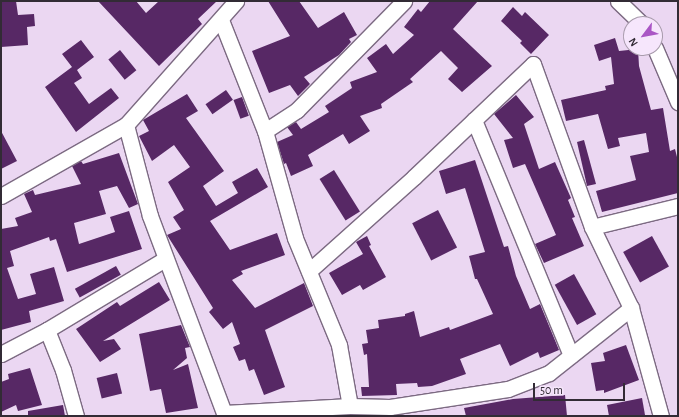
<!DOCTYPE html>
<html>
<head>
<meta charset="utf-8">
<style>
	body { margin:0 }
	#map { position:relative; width:679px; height:417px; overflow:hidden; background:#ebd7f2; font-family:"Alegreya Sans",sans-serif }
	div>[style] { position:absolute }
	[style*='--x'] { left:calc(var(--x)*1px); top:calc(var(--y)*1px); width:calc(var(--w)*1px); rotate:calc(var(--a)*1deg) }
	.building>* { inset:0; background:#572865; transform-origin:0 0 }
	.roads { filter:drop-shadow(1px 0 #7c6a82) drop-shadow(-1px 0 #7c6a82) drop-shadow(0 1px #7c6a82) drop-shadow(0 -1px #7c6a82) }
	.minor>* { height:15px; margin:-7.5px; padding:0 7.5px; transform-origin:7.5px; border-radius:7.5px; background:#fff }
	span { translate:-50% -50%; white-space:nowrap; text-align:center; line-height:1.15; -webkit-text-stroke:4px #f6e6fc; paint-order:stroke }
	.frame { position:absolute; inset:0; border:2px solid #322b35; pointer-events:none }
	.north { position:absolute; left:623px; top:16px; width:40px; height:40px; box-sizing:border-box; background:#f6e6fc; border:1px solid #a89bac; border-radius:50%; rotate:238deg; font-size:11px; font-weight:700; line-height:16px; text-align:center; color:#322b35 }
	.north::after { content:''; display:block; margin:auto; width:14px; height:18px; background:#aa56c5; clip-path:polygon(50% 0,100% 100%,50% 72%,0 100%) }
	.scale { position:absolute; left:533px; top:383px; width:92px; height:18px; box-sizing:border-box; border:2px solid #322b35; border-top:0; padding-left:5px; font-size:12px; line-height:14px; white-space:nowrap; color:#322b35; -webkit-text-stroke:3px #f6e6fc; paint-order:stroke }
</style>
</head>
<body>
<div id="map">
	<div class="building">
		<div style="clip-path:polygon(1px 1px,16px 1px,18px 15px,34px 14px,35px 26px,27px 27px,28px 45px,1px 47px)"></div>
		<div style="clip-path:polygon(98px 1px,136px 1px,146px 13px,159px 1px,217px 1px,198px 19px,202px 24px,159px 66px)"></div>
		<div style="clip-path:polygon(268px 1px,299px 1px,318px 28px,344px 12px,357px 35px,349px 39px,351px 42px,339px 55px,304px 77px,310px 84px,298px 96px,290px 85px,269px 93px,252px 51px,290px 36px)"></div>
		<div style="clip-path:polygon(430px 1px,478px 1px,453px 29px,492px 66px,462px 92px,448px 79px,458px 68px,441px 51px,410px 79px,413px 82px,381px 104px,382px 108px,360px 116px,370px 131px,349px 144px,343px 134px,308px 155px,313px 166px,291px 176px,286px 163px,284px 164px,277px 142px,293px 135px,287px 127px,296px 122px,301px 129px,329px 112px,325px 106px,352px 88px,350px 82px,377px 72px,367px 58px,386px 44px,393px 54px,414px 35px,404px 27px,418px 9px,421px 12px)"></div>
		<div style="clip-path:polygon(513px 7px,522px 16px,525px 12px,549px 35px,531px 54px,520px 43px,522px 41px,501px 21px)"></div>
		<div style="clip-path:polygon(615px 38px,619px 51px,638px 49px,639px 66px,651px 110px,663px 108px,670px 151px,675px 149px,678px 161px,678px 193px,602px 212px,596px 191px,636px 180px,630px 156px,649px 152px,646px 133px,618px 138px,620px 146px,608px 149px,598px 114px,566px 121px,561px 100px,606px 90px,605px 86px,614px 84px,611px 57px,599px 61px,594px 45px)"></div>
		<div style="clip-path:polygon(81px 40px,94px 57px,77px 70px,82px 78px,74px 83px,89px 104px,111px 88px,119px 98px,76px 132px,45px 87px,72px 67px,62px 54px)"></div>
		<div style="left:120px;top:50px;width:26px;height:15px;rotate:51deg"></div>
		<div style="left:226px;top:90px;width:12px;height:25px;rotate:55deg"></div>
		<div style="clip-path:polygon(187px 94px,198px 111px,186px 118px,224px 171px,203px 186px,216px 206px,238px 193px,232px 182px,257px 168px,268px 187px,210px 221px,230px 250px,277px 233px,285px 255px,241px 271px,243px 274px,232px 280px,255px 308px,304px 283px,313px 306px,265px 330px,285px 387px,264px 395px,254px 369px,249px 371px,245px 359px,239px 361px,233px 347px,240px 344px,232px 322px,223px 329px,209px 312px,213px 308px,167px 235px,181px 229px,173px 217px,184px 210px,168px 182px,190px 167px,174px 145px,152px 161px,139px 136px,149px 131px,143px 120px)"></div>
		<div style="clip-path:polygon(516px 95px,534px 117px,524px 124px,539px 169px,555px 162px,571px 198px,568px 200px,575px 217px,572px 218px,584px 246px,544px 263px,535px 244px,556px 235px,525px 164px,513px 168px,504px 140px,513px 138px,494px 114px)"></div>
		<div style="left:242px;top:97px;width:20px;height:9px;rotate:70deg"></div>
		<div style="clip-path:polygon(1px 131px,17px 161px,1px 169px)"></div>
		<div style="clip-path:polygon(584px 140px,596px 184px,587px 186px,577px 142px)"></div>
		<div style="clip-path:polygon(119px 153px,138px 204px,129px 208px,117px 186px,99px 191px,106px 214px,74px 223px,79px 244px,115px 232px,110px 217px,129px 211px,142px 249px,67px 272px,56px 239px,50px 241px,49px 237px,10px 251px,14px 266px,7px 268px,18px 299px,36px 294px,30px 274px,54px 267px,64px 301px,29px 311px,31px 322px,1px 330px,1px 229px,18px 226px,15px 218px,32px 212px,24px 194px,33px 190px,35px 195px,81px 184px,72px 166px,81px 161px,83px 164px)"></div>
		<div style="clip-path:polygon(475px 160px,504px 247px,508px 246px,516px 276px,530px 309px,540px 304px,559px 350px,540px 358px,538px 352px,510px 366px,500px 344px,460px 359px,466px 374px,432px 386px,418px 387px,417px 383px,396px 384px,397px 395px,362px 396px,361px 387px,369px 387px,367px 354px,364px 355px,362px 344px,368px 343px,366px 330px,379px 328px,378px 320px,405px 316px,405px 314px,414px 311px,420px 337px,449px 327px,450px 330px,493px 314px,477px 279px,475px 279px,469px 256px,485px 252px,465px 188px,446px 194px,439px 171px)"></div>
		<div style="left:334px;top:170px;width:49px;height:17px;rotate:58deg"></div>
		<div style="left:438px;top:210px;width:42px;height:29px;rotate:63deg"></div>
		<div style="clip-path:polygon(367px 236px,371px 245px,369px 246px,386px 277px,363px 290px,360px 285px,342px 295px,329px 273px,363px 254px,356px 242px)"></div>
		<div style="left:652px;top:236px;width:35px;height:33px;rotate:61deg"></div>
		<div style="left:116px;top:266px;width:10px;height:47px;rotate:61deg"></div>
		<div style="left:574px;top:274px;width:46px;height:22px;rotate:61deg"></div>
		<div style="clip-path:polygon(159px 282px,170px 300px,103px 341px,114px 339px,121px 349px,100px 362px,76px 329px,117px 302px,120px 306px)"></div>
		<div style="clip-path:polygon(181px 325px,190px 347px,185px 348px,187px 358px,173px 370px,188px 364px,198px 408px,166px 413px,161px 389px,150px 391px,139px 334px)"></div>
		<div style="clip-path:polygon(626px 345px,639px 380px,604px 393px,604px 390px,596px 391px,591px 363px,605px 361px,603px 353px)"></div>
		<div style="clip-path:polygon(30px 368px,42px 405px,18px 411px,16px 405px,1px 412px,1px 382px,9px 379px,8px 374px)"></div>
		<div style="left:117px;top:373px;width:21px;height:21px;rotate:76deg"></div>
		<div style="clip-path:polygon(565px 395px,567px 416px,466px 416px,464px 408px,513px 399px)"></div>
		<div style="clip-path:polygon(642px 398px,645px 415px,609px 416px,607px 405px)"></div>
		<div style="clip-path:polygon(63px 405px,65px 416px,28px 416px,28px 411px)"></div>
	</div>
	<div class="roads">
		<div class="minor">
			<div style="--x:618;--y:1;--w:33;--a:44"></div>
			<div style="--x:221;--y:20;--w:119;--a:68.4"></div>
			<div style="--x:265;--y:131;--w:111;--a:74.3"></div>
			<div style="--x:295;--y:238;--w:116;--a:67.6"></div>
			<div style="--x:339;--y:345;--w:62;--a:79.8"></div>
			<div style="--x:655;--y:48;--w:59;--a:66.9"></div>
			<div style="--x:474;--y:120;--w:254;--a:67.6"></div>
			<div style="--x:126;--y:125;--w:94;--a:75.2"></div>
			<div style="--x:150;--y:216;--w:214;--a:69.4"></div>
			<div style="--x:265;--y:131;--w:38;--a:-33"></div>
			<div style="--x:297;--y:110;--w:153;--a:-45.5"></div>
			<div style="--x:1;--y:196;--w:144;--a:-29.6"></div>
			<div style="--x:126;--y:125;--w:166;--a:-48.4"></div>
			<div style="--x:592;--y:227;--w:89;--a:-13.7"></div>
			<div style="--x:309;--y:271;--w:141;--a:-41.8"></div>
			<div style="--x:414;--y:177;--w:164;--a:-43.5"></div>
			<div style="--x:533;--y:64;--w:173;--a:70.1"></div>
			<div style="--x:592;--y:227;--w:90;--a:64.3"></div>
			<div style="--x:631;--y:308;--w:112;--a:74.5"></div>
			<div style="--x:47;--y:330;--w:43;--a:68.2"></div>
			<div style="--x:63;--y:370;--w:48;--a:74.2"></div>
			<div style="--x:1;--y:354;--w:52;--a:-27.6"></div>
			<div style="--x:47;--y:330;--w:138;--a:-31"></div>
			<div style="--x:224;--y:413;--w:126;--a:-3.2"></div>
			<div style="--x:350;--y:406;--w:40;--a:1.4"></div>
			<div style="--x:390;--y:407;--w:119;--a:-8.7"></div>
			<div style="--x:508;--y:389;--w:44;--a:-21.3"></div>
			<div style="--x:549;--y:373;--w:105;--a:-38.4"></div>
		</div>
	</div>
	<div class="frame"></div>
	<div class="north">N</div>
	<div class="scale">50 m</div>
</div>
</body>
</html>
